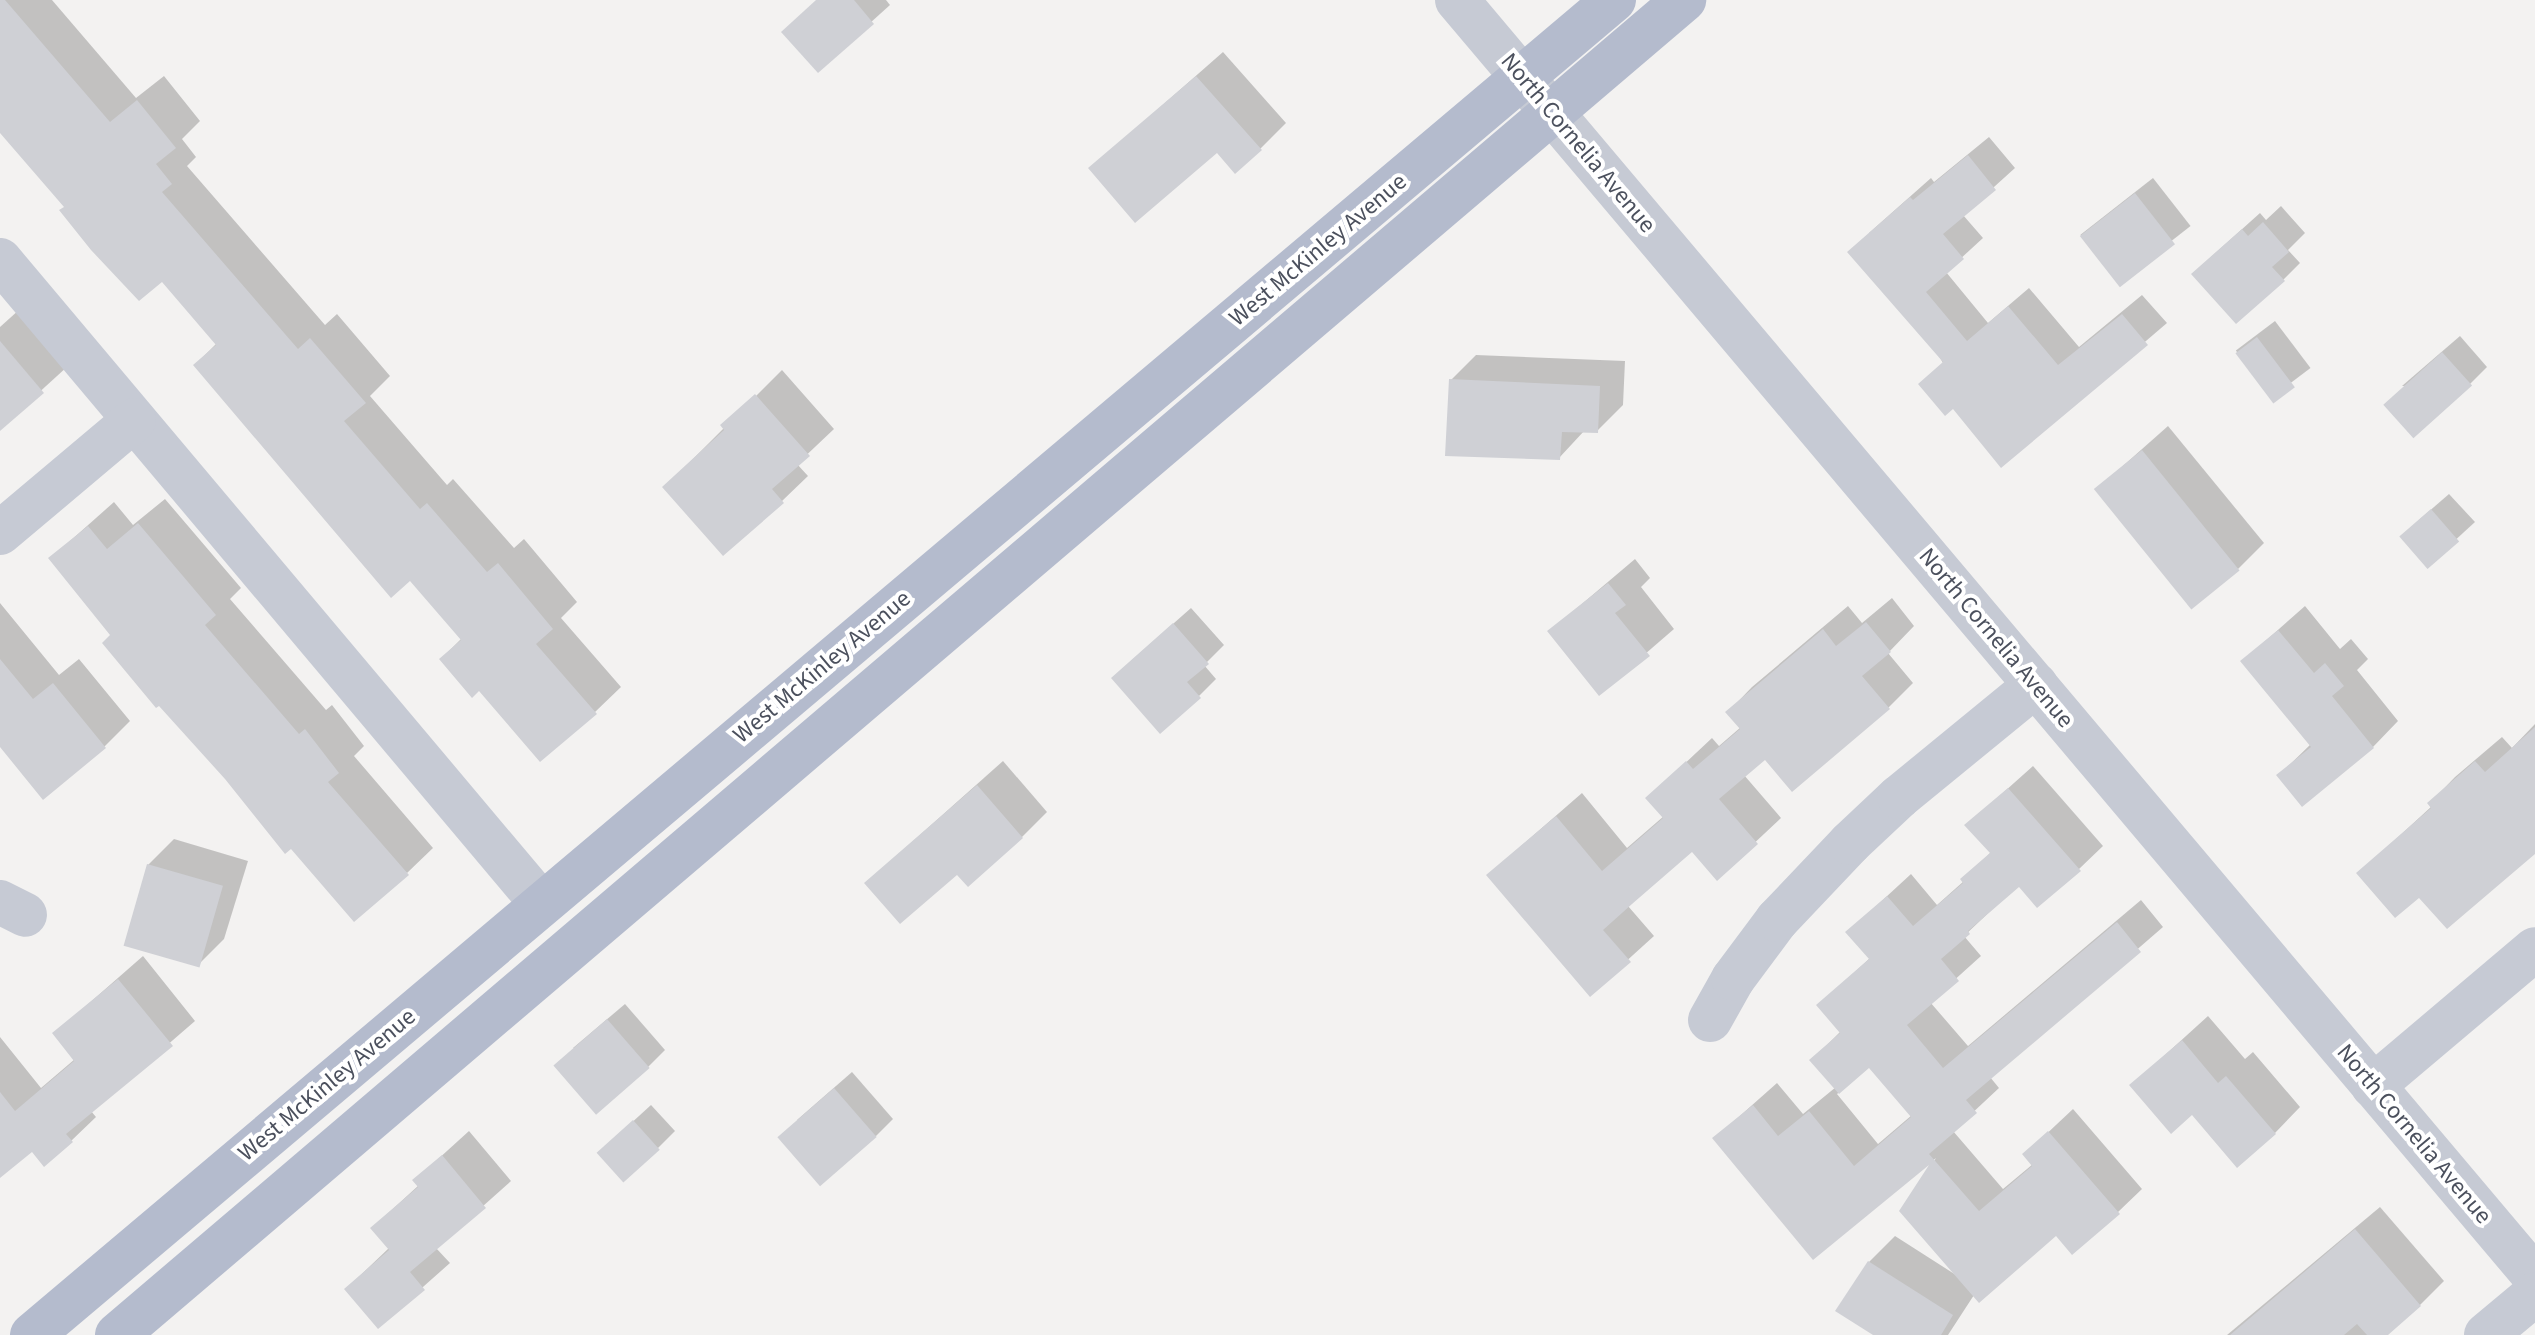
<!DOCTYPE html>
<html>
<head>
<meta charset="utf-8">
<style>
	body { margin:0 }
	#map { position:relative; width:2535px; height:1335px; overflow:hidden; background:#f3f2f1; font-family:"Source Sans 3",sans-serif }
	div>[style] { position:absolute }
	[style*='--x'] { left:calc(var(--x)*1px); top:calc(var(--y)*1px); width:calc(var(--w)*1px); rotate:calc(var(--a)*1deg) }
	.shadow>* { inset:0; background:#0003; transform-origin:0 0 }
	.building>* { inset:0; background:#cfd0d5; transform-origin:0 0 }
	.minor>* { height:44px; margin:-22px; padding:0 22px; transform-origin:22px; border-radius:22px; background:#c6cad4 }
	.major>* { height:44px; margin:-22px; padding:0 22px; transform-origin:22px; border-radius:22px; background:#b4bbcd }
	span { translate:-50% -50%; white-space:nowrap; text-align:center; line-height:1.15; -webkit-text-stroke:8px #fff; paint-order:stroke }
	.street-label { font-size:24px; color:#4b505d }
</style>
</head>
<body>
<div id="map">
	<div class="shadow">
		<div style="clip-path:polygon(0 0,52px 0,136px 98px,164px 76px,200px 121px,182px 139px,196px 157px,187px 166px,325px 325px,337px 314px,390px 376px,370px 396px,447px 485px,453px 479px,514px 548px,524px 539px,577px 602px,561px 618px,621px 687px,595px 712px,480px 689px,441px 659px,462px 638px,410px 578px,195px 365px,217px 343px,162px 279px,66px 206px,0 128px)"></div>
		<div style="clip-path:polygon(817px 0,886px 0,890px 5px,818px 70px)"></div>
		<div style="clip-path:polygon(1223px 52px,1286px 123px,1261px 148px,1235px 171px,1217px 150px,1091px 168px)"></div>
		<div style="clip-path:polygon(1989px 137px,2015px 168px,1963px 215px,1983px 238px,1946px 272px,1988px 323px,2029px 288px,2079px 347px,2142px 295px,2167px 323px,2001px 465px,1869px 233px,1931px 178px,1934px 182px)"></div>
		<div style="left:2153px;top:178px;width:61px;height:92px;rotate:52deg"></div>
		<div style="clip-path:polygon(2281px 206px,2305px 233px,2288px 250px,2300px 263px,2283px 280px,2211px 257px,2260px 213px,2266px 220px)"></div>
		<div style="clip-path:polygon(20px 309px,68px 366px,0 428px,0 327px)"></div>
		<div style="left:2275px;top:321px;width:59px;height:49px;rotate:53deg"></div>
		<div style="clip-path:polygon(2460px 336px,2487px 367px,2470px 384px,2402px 386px)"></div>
		<div style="clip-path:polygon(1476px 355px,1625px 361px,1623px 405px,1597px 431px,1585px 430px,1559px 458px,1451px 380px)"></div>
		<div style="clip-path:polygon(782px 370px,834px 429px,797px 464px,808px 476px,782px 501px,665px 487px)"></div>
		<div style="clip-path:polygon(2168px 426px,2264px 543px,2238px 569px,2097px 489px)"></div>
		<div style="clip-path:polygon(2449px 494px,2475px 522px,2427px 566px,2419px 520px)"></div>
		<div style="clip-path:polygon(165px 499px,241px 588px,230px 599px,326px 710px,332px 705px,364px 746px,354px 756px,433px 848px,407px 873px,112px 635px,51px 558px,114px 502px,133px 525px)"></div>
		<div style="clip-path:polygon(1635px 559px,1650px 578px,1641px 587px,1674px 629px,1600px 693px,1550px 631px)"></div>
		<div style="clip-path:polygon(1892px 598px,1914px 626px,1888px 653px,1913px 683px,1888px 708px,1765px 757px,1744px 775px,1781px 818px,1717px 878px,1692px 849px,1628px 906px,1654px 936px,1590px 994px,1488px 875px,1582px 793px,1627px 848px,1664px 816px,1648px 798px,1712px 738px,1719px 746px,1741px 727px,1728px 712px,1752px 687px,1848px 606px,1862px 623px)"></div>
		<div style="clip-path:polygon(0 603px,59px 675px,79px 659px,130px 721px,104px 747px,0 744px)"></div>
		<div style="clip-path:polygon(2305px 606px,2340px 649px,2351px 639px,2368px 659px,2357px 670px,2398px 721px,2373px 747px,2279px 775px,2311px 744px,2243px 661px)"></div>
		<div style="clip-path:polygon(1191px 608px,1224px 645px,1204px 665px,1216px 679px,1199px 696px,1131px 661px)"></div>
		<div style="clip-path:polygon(2535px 724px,2535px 850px,2419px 895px,2359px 873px,2432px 806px,2430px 803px,2455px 777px,2502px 737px,2512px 748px)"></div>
		<div style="clip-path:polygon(1003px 761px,1047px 812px,1022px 837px,957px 872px,866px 883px)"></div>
		<div style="clip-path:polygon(evenodd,2033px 766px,2103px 846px,2079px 869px,2019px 884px,1964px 936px,1981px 956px,1930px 1002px,1968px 1046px,2141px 900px,2163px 927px,1990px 1077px,1999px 1088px,1953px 1131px,2003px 1189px,2033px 1164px,2025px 1154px,2073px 1109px,2142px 1189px,2118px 1212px,2056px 1233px,1974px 1295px,1948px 1335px,1877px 1335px,1869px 1262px,1895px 1236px,1956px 1275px,1902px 1211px,1936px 1158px,1813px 1257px,1715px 1138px,1777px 1083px,1803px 1114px,1836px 1087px,1812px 1060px,1841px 1031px,1819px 1005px,1870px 958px,1848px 932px,1911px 874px,1937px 905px,1964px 881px,1991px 852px,1967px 825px,2033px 766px,1869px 1066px,1912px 1115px,1878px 1144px,1837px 1094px,1869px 1066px)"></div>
		<div style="clip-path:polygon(174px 839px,248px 861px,224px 939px,199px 964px,148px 865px)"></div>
		<div style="clip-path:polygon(143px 956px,195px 1021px,91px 1111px,96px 1117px,71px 1141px,32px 1149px,0 1176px,0 1037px,41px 1088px,75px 1059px,54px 1034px)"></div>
		<div style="clip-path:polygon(625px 1004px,665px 1050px,648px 1067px,573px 1048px)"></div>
		<div style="clip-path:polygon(2208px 1016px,2245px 1059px,2253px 1052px,2300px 1107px,2275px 1133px,2192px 1112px,2132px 1085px)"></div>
		<div style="clip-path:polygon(852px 1072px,893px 1119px,876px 1136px,797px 1120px)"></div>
		<div style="clip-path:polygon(651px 1105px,675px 1131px,658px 1148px,617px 1136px)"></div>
		<div style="clip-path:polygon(469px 1131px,511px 1181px,436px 1248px,450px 1263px,379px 1326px,346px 1289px,389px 1248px,372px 1228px,419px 1185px,415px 1180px)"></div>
		<div style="clip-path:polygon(2380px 1207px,2444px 1281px,2420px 1305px,2384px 1335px,2227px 1335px)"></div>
	</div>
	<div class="building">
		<div style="clip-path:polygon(0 0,5px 0,110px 122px,137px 100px,176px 148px,156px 164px,172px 184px,162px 192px,298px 349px,310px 338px,366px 403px,344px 421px,420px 509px,427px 503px,487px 572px,498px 563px,553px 629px,536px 644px,597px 714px,540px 762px,479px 691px,472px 698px,439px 659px,461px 640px,410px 581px,391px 598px,193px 365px,216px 345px,162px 282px,139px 301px,91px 250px,59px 210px,64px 207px,0 133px)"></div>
		<div style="clip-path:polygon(816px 0,854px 0,874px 24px,818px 73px,781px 32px)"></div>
		<div style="clip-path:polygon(1196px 76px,1262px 150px,1235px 174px,1217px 153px,1135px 223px,1088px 168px)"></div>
		<div style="clip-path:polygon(1968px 155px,1996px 190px,1943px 234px,1964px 259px,1926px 292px,1967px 341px,2008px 306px,2058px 365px,2122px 314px,2148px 345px,2001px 468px,1953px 409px,1945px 416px,1918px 384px,1943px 362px,1847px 252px,1910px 197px,1913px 200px)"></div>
		<div style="left:2135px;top:193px;width:65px;height:70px;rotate:52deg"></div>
		<div style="clip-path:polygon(2263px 222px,2289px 252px,2272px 267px,2285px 281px,2236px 324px,2191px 274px,2242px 229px,2248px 236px)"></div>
		<div style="left:2257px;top:337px;width:63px;height:27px;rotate:53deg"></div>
		<div style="clip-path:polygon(0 341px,44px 393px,0 431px)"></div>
		<div style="left:2442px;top:352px;width:45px;height:79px;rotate:48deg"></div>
		<div style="clip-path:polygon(1449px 379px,1600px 386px,1598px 433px,1562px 432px,1560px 460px,1445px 456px)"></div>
		<div style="clip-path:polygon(755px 394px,810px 456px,772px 489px,784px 503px,723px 556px,662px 487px,724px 430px,720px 425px)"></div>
		<div style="left:2142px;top:450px;width:155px;height:62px;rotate:51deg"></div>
		<div style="left:2431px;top:509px;width:43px;height:42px;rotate:49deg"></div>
		<div style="clip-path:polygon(138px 523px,216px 615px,205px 625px,299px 734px,305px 729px,339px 773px,328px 782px,409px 875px,354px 922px,291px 849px,285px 854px,225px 779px,159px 706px,156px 708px,102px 643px,110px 635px,48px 558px,88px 526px,107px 549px)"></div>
		<div style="clip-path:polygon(1608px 583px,1626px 605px,1615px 613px,1650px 656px,1599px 696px,1547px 631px)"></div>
		<div style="clip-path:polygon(1866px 622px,1891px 652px,1862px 676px,1890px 709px,1792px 792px,1765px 760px,1719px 799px,1758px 844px,1717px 881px,1692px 852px,1632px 904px,1603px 930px,1631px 962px,1590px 997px,1486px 875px,1556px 816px,1602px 871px,1663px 818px,1645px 798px,1686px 761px,1693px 769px,1740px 729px,1725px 712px,1823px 629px,1836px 646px)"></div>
		<div style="clip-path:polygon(1173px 623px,1209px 664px,1187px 682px,1201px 698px,1160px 734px,1111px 678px)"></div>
		<div style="clip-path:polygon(2278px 630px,2314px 673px,2325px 663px,2344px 686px,2332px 696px,2374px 748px,2302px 807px,2276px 775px,2311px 747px,2240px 661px)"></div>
		<div style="clip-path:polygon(0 659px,33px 699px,53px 683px,106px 748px,43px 800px,0 747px)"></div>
		<div style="clip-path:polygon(2535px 727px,2535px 854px,2447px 929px,2419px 898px,2395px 918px,2356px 873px,2431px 808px,2427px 803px,2475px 761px,2485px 772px)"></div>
		<div style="clip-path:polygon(977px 785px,1023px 838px,968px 887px,957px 875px,900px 924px,864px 883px)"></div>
		<div style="clip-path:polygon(2008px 788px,2081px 871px,2037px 908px,2019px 887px,1968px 931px,1970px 934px,1941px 959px,1959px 981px,1907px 1025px,1943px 1068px,2117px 922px,2141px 952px,1966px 1100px,1977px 1113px,1929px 1154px,1979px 1211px,2032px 1166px,2022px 1154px,2048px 1131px,2120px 1214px,2072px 1255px,2056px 1236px,1979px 1303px,1899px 1211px,1929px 1165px,1813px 1260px,1712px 1138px,1753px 1105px,1778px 1136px,1809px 1111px,1854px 1166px,1911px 1117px,1869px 1068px,1839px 1094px,1809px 1060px,1840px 1033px,1816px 1005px,1869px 959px,1845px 932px,1887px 896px,1913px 926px,1963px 883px,1960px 879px,1990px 853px,1964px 825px)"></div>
		<div style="left:147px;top:864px;width:79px;height:85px;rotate:16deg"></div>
		<div style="clip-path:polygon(118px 979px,173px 1046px,66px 1134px,73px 1142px,44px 1167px,32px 1152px,0 1178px,0 1092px,15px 1111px,74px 1061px,52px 1033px)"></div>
		<div style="left:607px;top:1019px;width:65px;height:71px;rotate:49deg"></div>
		<div style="clip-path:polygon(2182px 1040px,2218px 1083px,2226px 1076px,2276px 1134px,2237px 1168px,2192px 1115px,2171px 1134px,2129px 1085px)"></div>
		<div style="left:834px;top:1088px;width:65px;height:75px;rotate:49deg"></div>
		<div style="left:633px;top:1120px;width:40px;height:49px;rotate:48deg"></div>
		<div style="clip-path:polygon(442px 1155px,486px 1208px,410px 1272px,425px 1290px,378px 1329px,344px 1289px,389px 1250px,370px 1228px,418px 1187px,412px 1180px)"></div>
		<div style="clip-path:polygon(2355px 1229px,2421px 1306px,2388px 1335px,2367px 1335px,2357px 1324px,2344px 1335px,2230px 1335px)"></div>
		<div style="clip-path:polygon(1868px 1261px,1953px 1315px,1941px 1335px,1873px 1335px,1835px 1311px)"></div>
	</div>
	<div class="minor">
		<div style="--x:1457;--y:0;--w:1671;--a:49.83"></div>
		<div style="--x:0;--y:260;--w:840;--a:49.92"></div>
		<div style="--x:0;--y:533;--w:175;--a:-40.1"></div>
		<div style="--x:0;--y:902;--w:28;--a:27"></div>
		<div style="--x:1710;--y:1020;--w:47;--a:-60.7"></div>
		<div style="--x:1733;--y:979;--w:74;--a:-53.3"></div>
		<div style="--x:1777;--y:920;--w:106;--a:-46.5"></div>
		<div style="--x:1850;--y:843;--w:67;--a:-43.2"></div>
		<div style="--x:1899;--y:797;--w:177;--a:-39.3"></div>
		<div style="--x:2373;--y:1086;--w:212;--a:-40.2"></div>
		<div style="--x:2486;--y:1335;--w:64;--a:-39.9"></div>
	</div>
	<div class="major">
		<div style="--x:32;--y:1335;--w:2070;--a:-40.16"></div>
		<div style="--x:117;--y:1335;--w:2059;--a:-40.43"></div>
	</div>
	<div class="street-label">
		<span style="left:1578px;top:143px;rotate:50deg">North Cornelia Avenue</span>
		<span style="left:1318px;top:250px;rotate:-40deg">West McKinley Avenue</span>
		<span style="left:1996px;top:638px;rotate:50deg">North Cornelia Avenue</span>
		<span style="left:822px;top:667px;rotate:-40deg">West McKinley Avenue</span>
		<span style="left:327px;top:1085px;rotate:-40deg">West McKinley Avenue</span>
		<span style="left:2414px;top:1134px;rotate:50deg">North Cornelia Avenue</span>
	</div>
</div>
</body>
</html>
